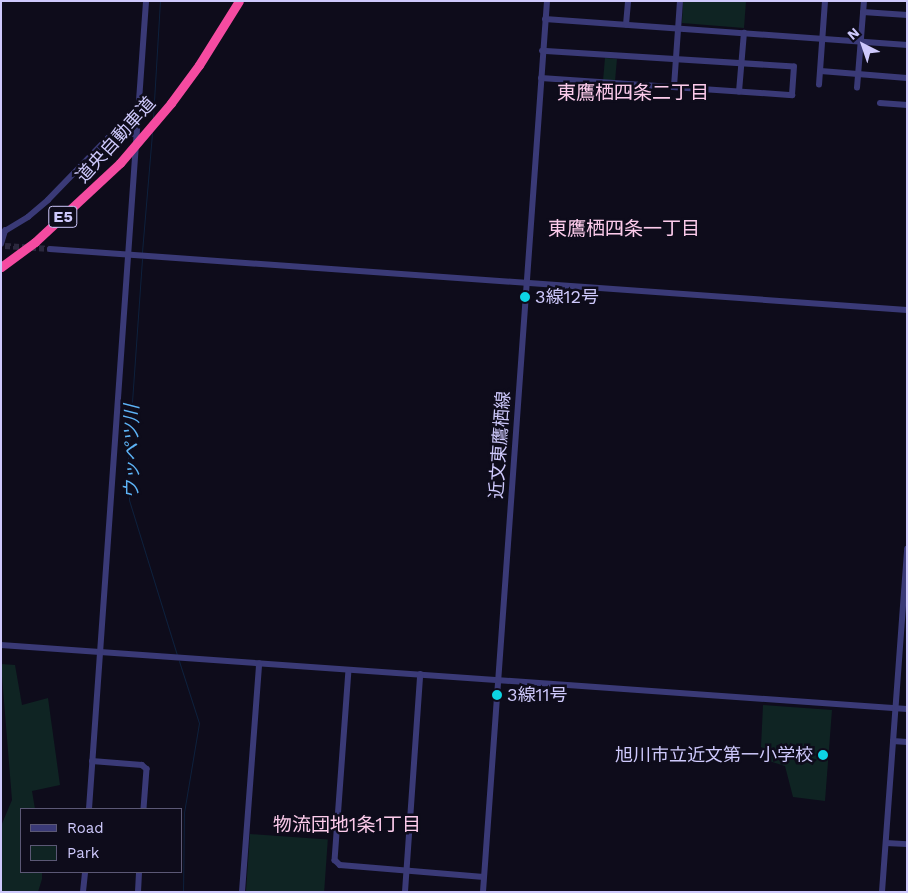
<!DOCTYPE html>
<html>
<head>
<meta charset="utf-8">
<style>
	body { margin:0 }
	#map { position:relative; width:908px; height:893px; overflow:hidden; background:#0e0c1b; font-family:"Work Sans","Noto Sans JP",sans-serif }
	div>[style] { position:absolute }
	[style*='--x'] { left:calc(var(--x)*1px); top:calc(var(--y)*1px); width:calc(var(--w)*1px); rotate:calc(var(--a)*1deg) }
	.green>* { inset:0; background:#0f2423; transform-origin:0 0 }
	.stream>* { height:1px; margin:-0.5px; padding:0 0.5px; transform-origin:0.5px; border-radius:0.5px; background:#0e213d }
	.minor-tunnel>* { height:5.5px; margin-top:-2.75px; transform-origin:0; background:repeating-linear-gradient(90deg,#2b283d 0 5.5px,transparent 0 8.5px) }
	.minor>* { height:5.5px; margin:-2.75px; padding:0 2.75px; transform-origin:2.75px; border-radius:2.75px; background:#3a3a77 }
	.highway>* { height:9px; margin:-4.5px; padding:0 4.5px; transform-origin:4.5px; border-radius:4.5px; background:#f54ba1 }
	.highway-bridge>* { height:9px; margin:-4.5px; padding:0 4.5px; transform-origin:4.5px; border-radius:4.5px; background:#f54ba1 }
	.dots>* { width:14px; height:14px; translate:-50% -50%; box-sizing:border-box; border:2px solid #0e0c1b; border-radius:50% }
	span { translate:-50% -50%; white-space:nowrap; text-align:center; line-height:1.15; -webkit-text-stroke:5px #0e0c1b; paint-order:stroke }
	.shield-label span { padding:1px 4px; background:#0e0c1b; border:1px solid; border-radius:4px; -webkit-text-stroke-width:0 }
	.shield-label { font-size:16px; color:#cec9fc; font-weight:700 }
	.street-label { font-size:18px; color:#cec9fc }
	.poi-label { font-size:18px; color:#cec9fc }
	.left { translate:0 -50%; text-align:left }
	.right { translate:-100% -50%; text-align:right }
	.neighbourhood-label { font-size:19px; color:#fccbeb }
	.water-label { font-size:19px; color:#5db3f6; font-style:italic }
	.frame { position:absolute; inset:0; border:2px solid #cec9fc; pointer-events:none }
	.legend { position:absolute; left:20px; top:808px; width:162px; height:65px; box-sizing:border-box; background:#0e0c1b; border:1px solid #5b5875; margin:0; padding:6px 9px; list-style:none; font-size:15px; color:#cec9fc }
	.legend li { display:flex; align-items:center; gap:10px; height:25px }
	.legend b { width:25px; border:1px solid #5b5875 }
	.north { position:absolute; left:838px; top:20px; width:50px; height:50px; -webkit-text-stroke:4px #0e0c1b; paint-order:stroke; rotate:319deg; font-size:14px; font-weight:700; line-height:20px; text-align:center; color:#cec9fc }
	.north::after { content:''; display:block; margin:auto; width:18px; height:22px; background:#cec9fc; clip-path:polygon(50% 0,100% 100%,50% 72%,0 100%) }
</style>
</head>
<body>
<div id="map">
	<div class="green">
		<div style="clip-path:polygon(683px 1px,746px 1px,744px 28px,682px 23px)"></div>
		<div style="left:605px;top:58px;width:12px;height:22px;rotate:5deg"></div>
		<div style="clip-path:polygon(1px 664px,15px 665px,22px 705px,48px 698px,60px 785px,32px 791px,35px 809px,21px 809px,21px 872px,42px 872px,42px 879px,38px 892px,1px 892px,1px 826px,12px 800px)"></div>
		<div style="clip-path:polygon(763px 705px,832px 710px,825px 801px,793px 797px,785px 766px,769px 761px,763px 756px,761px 747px)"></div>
		<div style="left:250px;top:834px;width:78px;height:58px;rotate:4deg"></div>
	</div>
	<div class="stream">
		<div style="--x:153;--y:118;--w:117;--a:-86.6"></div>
		<div style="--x:142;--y:252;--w:120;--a:-85.2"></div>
		<div style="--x:142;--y:259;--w:200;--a:94"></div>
		<div style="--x:128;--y:459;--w:41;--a:88.6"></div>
		<div style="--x:129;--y:500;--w:162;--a:72.8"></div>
		<div style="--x:179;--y:661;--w:65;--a:72.1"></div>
		<div style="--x:199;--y:723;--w:91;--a:99.5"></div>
		<div style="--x:184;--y:813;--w:79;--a:90.7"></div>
	</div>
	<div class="minor-tunnel">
		<div style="--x:5;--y:246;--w:45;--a:3.8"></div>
	</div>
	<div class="minor">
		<div style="--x:863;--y:12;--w:44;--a:3.9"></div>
		<div style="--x:545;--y:19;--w:363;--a:4.1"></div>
		<div style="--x:626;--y:25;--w:24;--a:-85"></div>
		<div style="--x:821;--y:71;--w:86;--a:4.7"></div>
		<div style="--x:541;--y:78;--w:252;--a:3.9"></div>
		<div style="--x:792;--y:95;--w:28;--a:-86"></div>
		<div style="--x:794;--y:67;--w:252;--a:-176.4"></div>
		<div style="--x:819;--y:85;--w:84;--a:-85.9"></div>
		<div style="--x:674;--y:87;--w:86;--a:-86"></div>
		<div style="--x:857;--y:88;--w:87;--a:-85.4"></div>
		<div style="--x:739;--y:92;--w:59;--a:-85.2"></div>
		<div style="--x:880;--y:103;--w:27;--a:4"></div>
		<div style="--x:1;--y:244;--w:14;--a:-73"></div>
		<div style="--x:5;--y:231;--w:27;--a:-31"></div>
		<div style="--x:28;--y:217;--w:26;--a:-40"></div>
		<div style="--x:48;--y:200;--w:89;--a:-45.9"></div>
		<div style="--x:110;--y:136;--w:9;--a:-21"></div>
		<div style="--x:118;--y:133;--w:18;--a:3"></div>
		<div style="--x:50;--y:249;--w:859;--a:4.07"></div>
		<div style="--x:1;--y:645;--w:908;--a:4.04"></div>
		<div style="--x:349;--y:670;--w:191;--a:94.2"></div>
		<div style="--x:335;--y:860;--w:7;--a:45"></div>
		<div style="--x:340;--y:865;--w:144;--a:4.8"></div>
		<div style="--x:893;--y:741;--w:14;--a:4"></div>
		<div style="--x:92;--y:761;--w:50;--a:4.6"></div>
		<div style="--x:142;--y:765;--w:6;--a:39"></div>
		<div style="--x:147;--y:769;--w:40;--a:94.3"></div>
		<div style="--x:89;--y:809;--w:810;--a:-85.96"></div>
		<div style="--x:886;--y:843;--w:21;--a:3"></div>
		<div style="--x:83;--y:892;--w:20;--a:-84"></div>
		<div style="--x:138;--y:892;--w:20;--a:-87"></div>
		<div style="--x:242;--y:892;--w:229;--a:-85.7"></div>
		<div style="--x:405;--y:892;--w:218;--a:-86"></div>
		<div style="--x:483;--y:892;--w:893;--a:-85.89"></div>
		<div style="--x:882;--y:892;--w:344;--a:-85.8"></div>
	</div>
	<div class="highway">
		<div style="--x:171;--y:103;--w:47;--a:-53.6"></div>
		<div style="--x:199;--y:65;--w:75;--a:-58"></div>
		<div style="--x:1;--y:267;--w:42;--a:-36.3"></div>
		<div style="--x:35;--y:242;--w:116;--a:-42.9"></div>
	</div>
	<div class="highway-bridge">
		<div style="--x:120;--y:163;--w:79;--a:-49.6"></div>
	</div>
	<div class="dots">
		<div style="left:525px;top:297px;background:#0dd4e4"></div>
		<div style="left:497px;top:695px;background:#0dd4e4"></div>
		<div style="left:823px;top:755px;background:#0dd4e4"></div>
	</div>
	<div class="shield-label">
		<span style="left:63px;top:217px">E5</span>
	</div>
	<div class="street-label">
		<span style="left:116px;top:140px;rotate:-48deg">道央自動車道</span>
		<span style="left:500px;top:445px;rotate:-86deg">近文東鷹栖線</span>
	</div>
	<div class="poi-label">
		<span class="left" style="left:535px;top:297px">3線12号</span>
		<span class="left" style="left:507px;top:695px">3線11号</span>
		<span class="right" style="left:813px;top:755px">旭川市立近文第一小学校</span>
	</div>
	<div class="neighbourhood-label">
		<span style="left:633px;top:93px">東鷹栖四条二丁目</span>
		<span style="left:624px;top:229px">東鷹栖四条一丁目</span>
		<span style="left:347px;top:825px">物流団地1条1丁目</span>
	</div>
	<div class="water-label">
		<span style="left:132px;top:452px;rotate:-90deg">ウッペツ川</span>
	</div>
	<div class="frame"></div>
	<ul class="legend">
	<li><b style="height:6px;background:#3a3a77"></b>Road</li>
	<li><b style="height:14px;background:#0f2423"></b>Park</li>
	</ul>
	<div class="north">N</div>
</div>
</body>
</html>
